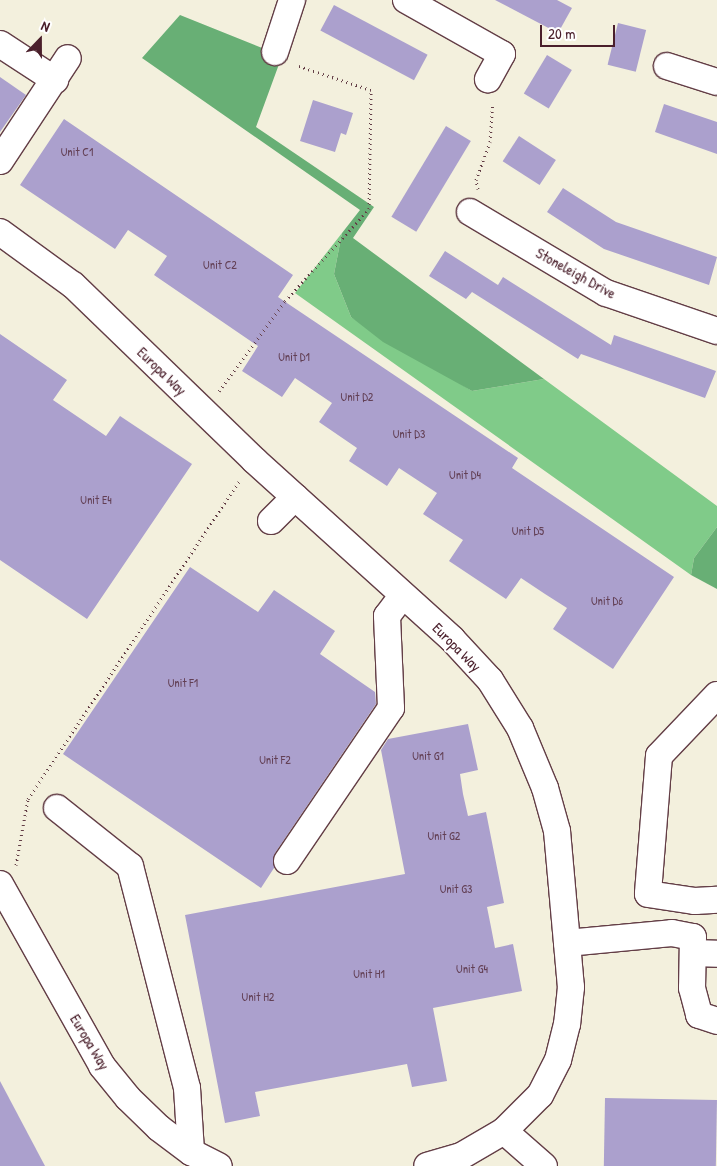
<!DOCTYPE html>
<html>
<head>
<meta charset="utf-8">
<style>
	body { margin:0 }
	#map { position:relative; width:717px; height:1166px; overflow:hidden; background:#f3f0dd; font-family:"Patrick Hand",sans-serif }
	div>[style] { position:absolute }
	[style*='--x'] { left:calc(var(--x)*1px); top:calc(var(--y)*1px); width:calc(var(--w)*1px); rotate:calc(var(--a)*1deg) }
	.green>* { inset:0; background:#80cb89 }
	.forest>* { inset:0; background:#68af75 }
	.building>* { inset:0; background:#aba0cd; transform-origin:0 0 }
	.path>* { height:3px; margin-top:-1.5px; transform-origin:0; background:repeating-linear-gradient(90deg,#633e46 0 1px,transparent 0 5px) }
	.roads { filter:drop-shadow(1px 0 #633e46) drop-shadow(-1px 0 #633e46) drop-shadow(0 1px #633e46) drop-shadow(0 -1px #633e46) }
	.minor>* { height:26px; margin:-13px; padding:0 13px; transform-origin:13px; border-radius:13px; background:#fff }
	span { translate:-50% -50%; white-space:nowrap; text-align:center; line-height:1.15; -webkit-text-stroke:4px #fff; paint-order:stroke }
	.number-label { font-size:12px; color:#623f54 }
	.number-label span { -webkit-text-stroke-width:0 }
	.street-label { font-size:15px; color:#4a1f2b }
	.north { position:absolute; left:15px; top:15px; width:50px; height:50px; -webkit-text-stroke:4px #fff; paint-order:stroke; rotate:22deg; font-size:14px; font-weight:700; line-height:20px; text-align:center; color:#4a1f2b }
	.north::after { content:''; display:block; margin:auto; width:18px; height:22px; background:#4a1f2b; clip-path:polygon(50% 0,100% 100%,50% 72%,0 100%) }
	.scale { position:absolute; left:540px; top:25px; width:75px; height:22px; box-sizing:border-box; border:2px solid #4a1f2b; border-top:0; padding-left:6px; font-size:15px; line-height:18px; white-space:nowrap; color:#4a1f2b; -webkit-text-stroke:4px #fff; paint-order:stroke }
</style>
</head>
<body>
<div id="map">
	<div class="green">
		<div style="clip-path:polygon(342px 233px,334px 274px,351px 317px,472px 391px,544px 379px,717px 506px,717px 527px,694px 558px,691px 575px,295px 293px)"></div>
	</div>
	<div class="forest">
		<div style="clip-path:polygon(180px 15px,282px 56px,256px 127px,374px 207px,353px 238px,544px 379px,472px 391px,383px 342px,351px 317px,334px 274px,342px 233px,360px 210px,142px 58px)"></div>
		<div style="clip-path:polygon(717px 527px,717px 589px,691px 575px,694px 558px)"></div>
	</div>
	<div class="building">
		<div style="clip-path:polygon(495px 0,557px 0,572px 8px,558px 33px)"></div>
		<div style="left:334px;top:5px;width:106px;height:29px;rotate:28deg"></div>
		<div style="left:618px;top:23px;width:29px;height:43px;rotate:14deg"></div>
		<div style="left:547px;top:55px;width:29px;height:45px;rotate:31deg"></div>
		<div style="clip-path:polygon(0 77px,26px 95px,0 132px)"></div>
		<div style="clip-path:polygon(313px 100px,353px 113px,346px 135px,341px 133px,335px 152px,300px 141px)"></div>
		<div style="clip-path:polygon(664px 104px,717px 122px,717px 154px,655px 132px)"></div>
		<div style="clip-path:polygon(64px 119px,293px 275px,278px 297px,518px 458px,512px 468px,674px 577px,613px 669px,553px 629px,567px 608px,545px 594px,521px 578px,506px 599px,449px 561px,463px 540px,423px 514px,437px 493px,399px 468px,387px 486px,349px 461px,357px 448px,319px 422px,332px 403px,295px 378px,282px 397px,242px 371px,258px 346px,154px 275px,167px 256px,128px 230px,115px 249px,20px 185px)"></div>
		<div style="left:446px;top:126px;width:29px;height:106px;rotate:31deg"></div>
		<div style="left:519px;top:136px;width:44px;height:30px;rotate:33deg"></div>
		<div style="clip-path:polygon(563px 188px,616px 222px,717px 257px,709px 285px,604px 249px,547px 212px)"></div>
		<div style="clip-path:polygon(445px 251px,498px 285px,503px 277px,611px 345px,614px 335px,716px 371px,705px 398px,581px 354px,578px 359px,472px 292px,466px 299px,429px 276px)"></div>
		<div style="clip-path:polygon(0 334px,67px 380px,53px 400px,106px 436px,120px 416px,192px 464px,87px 619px,0 560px)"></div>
		<div style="clip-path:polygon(190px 567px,258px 612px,274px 590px,335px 631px,320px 654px,375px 692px,376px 704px,275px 853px,274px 868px,261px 888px,63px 754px)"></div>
		<div style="clip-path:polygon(468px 724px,478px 770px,460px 774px,463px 794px,468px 816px,486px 812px,504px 903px,487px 907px,491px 927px,495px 948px,513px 944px,522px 991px,433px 1008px,447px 1081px,412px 1087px,407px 1064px,255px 1092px,260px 1116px,225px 1123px,185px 915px,405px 874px,381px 750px,388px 739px)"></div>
		<div style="clip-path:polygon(0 1081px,45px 1166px,0 1166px)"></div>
		<div style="left:605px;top:1098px;width:112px;height:68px;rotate:1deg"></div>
	</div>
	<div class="path">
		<div style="--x:478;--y:189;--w:9;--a:-103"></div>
		<div style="--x:476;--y:180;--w:40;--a:-69.8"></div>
		<div style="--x:490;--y:142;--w:39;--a:-86"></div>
		<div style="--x:219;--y:391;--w:112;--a:-53.7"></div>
		<div style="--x:285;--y:301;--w:125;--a:-47.6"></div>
		<div style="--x:369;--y:209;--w:119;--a:-89"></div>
		<div style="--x:371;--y:90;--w:79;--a:-161.6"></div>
		<div style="--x:16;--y:865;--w:67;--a:-79.7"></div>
		<div style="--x:28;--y:799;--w:381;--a:-56.4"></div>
	</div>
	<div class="roads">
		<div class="minor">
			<div style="--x:406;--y:0;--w:110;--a:29.4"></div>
			<div style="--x:502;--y:54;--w:29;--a:119"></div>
			<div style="--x:0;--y:44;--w:66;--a:33.2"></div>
			<div style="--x:275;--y:52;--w:55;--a:-71.9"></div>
			<div style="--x:667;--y:66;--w:52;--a:17.7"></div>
			<div style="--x:0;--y:161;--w:123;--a:-56.6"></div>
			<div style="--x:470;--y:212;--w:158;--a:30.8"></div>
			<div style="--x:606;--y:293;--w:117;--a:18.9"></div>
			<div style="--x:0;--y:232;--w:90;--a:36"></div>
			<div style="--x:73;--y:285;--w:252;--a:44"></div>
			<div style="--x:254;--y:460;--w:267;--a:42.1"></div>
			<div style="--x:452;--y:639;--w:56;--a:47.2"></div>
			<div style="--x:490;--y:680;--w:57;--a:58"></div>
			<div style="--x:520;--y:728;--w:65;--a:67.4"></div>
			<div style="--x:545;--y:788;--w:45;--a:74.4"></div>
			<div style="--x:557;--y:831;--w:157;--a:84.9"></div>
			<div style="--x:571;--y:987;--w:37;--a:96"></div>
			<div style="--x:567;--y:1024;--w:37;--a:104"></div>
			<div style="--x:558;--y:1060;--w:39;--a:117"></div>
			<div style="--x:540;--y:1095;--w:51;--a:135"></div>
			<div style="--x:504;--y:1131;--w:50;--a:149.8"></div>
			<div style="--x:461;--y:1156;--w:35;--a:164"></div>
			<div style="--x:271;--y:521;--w:34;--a:-45"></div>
			<div style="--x:717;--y:695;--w:84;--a:133.6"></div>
			<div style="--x:659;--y:756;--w:138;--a:94.6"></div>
			<div style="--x:648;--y:894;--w:48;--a:8.5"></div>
			<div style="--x:695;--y:901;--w:22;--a:-3"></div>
			<div style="--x:57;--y:808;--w:93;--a:38.5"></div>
			<div style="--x:130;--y:866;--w:229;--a:75.6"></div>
			<div style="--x:187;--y:1088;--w:64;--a:86.4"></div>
			<div style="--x:287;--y:861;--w:185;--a:-55.8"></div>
			<div style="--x:391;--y:708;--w:92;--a:-92.5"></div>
			<div style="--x:387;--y:616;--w:26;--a:-53"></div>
			<div style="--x:0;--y:884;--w:209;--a:60.7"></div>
			<div style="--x:102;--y:1066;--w:41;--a:50.9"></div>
			<div style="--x:128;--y:1098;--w:43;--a:44.1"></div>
			<div style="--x:159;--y:1128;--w:40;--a:37"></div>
			<div style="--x:191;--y:1152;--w:31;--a:27"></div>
			<div style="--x:567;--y:943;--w:105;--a:-5.4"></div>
			<div style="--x:672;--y:933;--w:21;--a:11"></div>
			<div style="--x:693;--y:937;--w:51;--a:91.1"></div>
			<div style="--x:692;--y:988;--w:28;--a:75"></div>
			<div style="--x:699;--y:1015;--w:19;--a:18"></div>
			<div style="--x:693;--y:953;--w:24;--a:2"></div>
			<div style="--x:504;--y:1131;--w:53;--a:41.2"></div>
		</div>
	</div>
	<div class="number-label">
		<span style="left:77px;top:152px">Unit C1</span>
		<span style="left:220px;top:265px">Unit C2</span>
		<span style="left:294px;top:357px">Unit D1</span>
		<span style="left:357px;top:397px">Unit D2</span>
		<span style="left:409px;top:434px">Unit D3</span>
		<span style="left:465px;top:475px">Unit D4</span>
		<span style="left:96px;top:500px">Unit E4</span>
		<span style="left:528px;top:531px">Unit D5</span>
		<span style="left:607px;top:601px">Unit D6</span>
		<span style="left:183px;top:683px">Unit F1</span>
		<span style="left:428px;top:756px">Unit G1</span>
		<span style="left:275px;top:760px">Unit F2</span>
		<span style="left:444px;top:836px">Unit G2</span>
		<span style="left:456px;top:889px">Unit G3</span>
		<span style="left:472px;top:969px">Unit G4</span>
		<span style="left:369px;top:974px">Unit H1</span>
		<span style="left:258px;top:997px">Unit H2</span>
	</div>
	<div class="street-label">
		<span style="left:576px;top:273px;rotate:29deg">Stoneleigh Drive</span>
		<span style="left:162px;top:371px;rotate:44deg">Europa Way</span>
		<span style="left:457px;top:647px;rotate:45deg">Europa Way</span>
		<span style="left:90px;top:1042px;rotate:59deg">Europa Way</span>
	</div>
	<div class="north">N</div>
	<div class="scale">20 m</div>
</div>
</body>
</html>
